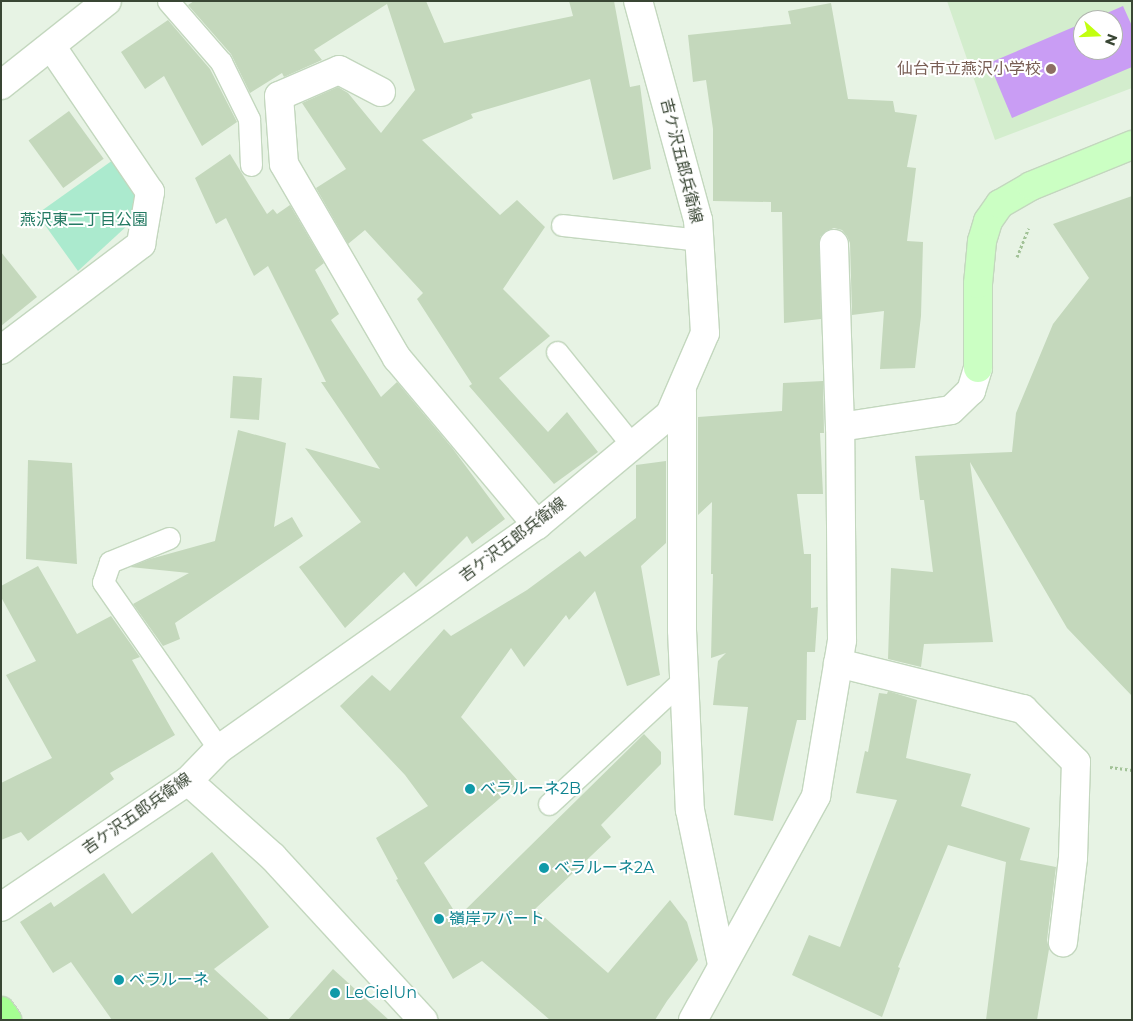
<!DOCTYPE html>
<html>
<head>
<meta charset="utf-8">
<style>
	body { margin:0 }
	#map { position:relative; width:1133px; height:1021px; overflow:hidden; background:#e7f3e4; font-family:Montserrat,"Noto Sans JP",sans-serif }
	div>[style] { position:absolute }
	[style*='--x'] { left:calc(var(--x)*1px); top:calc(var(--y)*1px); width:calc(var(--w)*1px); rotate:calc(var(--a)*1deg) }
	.education>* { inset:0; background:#d3edcd }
	.green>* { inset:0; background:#abeace }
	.water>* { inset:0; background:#c99df4 }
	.building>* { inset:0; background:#c4d8bc; transform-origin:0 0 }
	.path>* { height:3px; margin-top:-1.5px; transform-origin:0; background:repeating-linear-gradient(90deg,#a2c297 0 2.5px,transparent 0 5px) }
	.roads { filter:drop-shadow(1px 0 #c3d7be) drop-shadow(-1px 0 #c3d7be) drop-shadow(0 1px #c3d7be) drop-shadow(0 -1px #c3d7be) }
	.lane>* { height:21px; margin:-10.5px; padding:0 10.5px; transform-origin:10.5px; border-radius:10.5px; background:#fff }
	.street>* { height:28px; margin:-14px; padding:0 14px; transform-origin:14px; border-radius:14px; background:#fff }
	.secondary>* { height:28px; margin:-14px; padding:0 14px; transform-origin:14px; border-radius:14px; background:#cbffc3 }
	.primary>* { height:28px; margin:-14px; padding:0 14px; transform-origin:14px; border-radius:14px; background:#a5ff92 }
	.dots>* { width:14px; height:14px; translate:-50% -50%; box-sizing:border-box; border:2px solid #fff; border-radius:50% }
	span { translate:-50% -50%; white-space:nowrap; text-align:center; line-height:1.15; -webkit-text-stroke:4px #fff; paint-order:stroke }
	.education-label { font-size:16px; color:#785e54 }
	.right { translate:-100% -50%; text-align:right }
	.street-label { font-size:16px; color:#394634 }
	.park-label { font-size:16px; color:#247a63 }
	.culture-label { font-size:16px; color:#0d838f }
	.left { translate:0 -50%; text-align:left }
	.frame { position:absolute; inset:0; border:2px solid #394634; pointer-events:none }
	.north { position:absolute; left:1073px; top:10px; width:50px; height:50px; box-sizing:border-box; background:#fff; border:1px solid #b0b5ae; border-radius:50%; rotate:110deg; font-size:14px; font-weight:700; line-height:20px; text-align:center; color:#394634 }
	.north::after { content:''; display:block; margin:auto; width:18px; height:22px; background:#c2ff10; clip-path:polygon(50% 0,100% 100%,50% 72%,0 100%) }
</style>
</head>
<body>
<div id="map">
	<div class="education">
		<div style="clip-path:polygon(evenodd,947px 1px,1132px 1px,1132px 88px,995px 140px,947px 1px,1083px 20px,1113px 20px,1113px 50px,1083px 50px,1083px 20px)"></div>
	</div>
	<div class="green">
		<div style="clip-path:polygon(113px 160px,135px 195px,129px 224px,78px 271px,37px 214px)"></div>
	</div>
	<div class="water">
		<div style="clip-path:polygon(1123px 6px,1132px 26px,1132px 67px,1012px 118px,989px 63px,1083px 23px,1083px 50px,1113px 50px,1113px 20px,1091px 20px)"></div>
	</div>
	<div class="building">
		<div style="clip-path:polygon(194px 1px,426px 1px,444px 43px,573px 16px,569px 1px,614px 1px,630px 87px,640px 85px,651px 169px,613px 180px,590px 79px,471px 114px,473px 118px,422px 140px,500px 215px,517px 200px,545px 227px,503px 289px,550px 336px,499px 378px,548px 432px,567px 412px,598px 452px,554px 484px,469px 386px,472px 384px,417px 299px,423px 293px,365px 230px,348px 244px,316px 188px,346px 169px,302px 103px,338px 87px,348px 93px,381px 133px,415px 90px,387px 4px,314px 50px,322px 60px,284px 77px,282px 73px,250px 93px,231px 54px,188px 5px)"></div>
		<div style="clip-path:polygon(831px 3px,848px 99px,893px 101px,895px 112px,917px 115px,907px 167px,916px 168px,907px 241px,923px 242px,921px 316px,915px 368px,880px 369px,884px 311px,852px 315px,850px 243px,847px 236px,842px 230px,834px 228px,826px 231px,820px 237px,821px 319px,784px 323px,782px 212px,771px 212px,771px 202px,713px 201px,713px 129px,706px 80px,693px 82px,688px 35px,791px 24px,788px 11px)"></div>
		<div style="clip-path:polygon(168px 20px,210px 69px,237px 122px,202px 146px,164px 76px,145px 89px,121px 52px)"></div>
		<div style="left:69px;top:111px;width:59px;height:50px;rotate:54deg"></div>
		<div style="clip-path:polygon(230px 154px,267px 214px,273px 209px,277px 214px,290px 205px,324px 263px,315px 270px,339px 314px,331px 320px,381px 397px,397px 382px,453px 449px,505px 519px,472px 544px,467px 536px,416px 587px,404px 572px,345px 628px,299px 567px,361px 522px,305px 448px,380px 469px,321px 382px,326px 382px,268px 266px,254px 276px,226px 218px,216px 224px,195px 178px)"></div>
		<div style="clip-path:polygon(1132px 196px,1132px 696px,1067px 628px,970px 462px,993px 642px,924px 644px,921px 667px,888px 659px,891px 568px,933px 572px,924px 500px,920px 500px,915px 456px,1012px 452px,1016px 413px,1053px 324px,1089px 278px,1053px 224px)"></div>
		<div style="clip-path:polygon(1px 252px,37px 297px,1px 326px)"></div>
		<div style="left:233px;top:376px;width:29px;height:42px;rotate:4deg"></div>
		<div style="clip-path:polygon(823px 381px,824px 433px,820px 433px,823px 494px,797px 494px,804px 554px,811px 554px,811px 608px,818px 607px,815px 652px,807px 652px,806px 720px,797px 720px,773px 821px,734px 815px,748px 707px,713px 705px,718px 661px,726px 653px,711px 658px,713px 574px,711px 574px,712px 502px,698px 515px,698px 417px,782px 411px,783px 383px)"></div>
		<div style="clip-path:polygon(238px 430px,286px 443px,274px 527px,292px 517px,303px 536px,175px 623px,180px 639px,163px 646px,133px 604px,189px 573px,130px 567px,150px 559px,215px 541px)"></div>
		<div style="clip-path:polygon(28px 460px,72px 463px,77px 564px,26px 559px)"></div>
		<div style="clip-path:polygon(666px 461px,666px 543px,641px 566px,660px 675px,627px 686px,595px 591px,569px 620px,566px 615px,524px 667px,511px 648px,461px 717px,519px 782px,424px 863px,458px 917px,644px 734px,661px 752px,661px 764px,601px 825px,611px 837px,535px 909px,608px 973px,670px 900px,687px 922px,698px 960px,667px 1001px,655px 1020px,550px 1020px,482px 961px,453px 979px,396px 880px,398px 879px,376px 838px,428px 806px,405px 775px,340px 706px,372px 675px,390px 691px,444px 629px,451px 636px,527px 590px,580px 551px,585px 557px,636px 518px,636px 465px)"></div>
		<div style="clip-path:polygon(38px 566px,77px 634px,111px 616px,140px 657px,132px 660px,175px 735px,110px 773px,114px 779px,28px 841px,21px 832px,1px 840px,1px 783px,52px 758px,6px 675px,36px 661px,1px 597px,1px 586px)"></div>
		<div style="clip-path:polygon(888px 691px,917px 700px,906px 758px,971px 774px,961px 806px,1030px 828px,1020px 860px,1056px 867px,1047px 940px,1049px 949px,1037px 1020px,986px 1020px,1006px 862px,948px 845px,898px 967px,900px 968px,882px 1017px,792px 975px,809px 935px,840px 947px,897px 800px,856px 793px,865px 751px,868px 752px,879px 693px,887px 694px)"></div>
		<div style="clip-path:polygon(212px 852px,269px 927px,214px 969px,270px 1020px,112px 1020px,71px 962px,53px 973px,20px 922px,51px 902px,54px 907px,104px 873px,132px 914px)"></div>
		<div style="clip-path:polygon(333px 969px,389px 1020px,288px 1020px)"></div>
	</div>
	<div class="path">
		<div style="--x:1017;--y:257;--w:31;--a:-68"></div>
		<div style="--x:1110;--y:767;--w:22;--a:8"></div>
	</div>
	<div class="roads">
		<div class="lane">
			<div style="--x:168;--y:1;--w:81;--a:49"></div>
			<div style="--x:221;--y:62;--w:64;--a:63.8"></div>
			<div style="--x:249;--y:119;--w:46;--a:87.5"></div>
			<div style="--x:562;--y:225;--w:138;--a:6.2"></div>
			<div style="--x:557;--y:352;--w:119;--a:51.1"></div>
			<div style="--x:169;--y:538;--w:64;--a:157.9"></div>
			<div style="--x:110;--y:562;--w:21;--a:109"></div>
			<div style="--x:103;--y:582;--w:203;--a:55.2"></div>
			<div style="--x:549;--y:804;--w:184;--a:-42.8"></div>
		</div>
		<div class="street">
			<div style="--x:1;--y:85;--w:135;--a:-38.4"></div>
			<div style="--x:381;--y:92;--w:47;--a:-152.4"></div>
			<div style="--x:339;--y:70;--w:65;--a:156.6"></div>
			<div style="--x:279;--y:96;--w:68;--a:85.8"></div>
			<div style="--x:284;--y:164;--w:225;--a:59.8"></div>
			<div style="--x:397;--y:358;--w:218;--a:50"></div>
			<div style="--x:1;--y:350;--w:176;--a:-37.1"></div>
			<div style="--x:141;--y:244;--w:53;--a:-80.2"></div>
			<div style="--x:150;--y:192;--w:175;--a:-124.1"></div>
			<div style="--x:682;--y:392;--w:238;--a:90"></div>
			<div style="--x:682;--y:630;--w:180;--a:87.5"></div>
			<div style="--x:690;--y:810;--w:158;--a:78.3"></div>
			<div style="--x:840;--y:427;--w:112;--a:-8.7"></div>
			<div style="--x:951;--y:410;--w:28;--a:-44"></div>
			<div style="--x:971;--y:391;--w:24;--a:-73"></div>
			<div style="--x:838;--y:663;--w:191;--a:14"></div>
			<div style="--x:1023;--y:709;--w:75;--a:45"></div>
			<div style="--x:1076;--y:762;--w:96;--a:91.8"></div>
			<div style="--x:1073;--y:858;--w:85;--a:96.8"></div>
			<div style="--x:188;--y:781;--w:114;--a:41.8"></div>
			<div style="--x:273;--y:857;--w:222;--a:47.4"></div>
			<div style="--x:1;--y:907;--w:225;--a:-34"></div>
			<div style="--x:188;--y:781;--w:45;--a:-45.9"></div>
			<div style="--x:219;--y:749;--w:389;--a:-35.2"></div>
			<div style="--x:537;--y:525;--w:173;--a:-39.8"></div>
			<div style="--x:670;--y:414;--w:88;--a:-66.6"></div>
			<div style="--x:705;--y:333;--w:113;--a:-93.5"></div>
			<div style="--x:698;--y:220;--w:227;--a:-105.3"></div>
			<div style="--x:693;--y:1020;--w:256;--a:-61.2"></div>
			<div style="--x:816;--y:796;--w:158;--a:-80.5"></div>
			<div style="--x:842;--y:640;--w:213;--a:-90.5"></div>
			<div style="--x:840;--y:427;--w:183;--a:-91.9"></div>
		</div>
		<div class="secondary">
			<div style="--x:978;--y:368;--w:84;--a:-90"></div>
			<div style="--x:978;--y:284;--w:43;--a:-84.7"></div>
			<div style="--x:982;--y:241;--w:21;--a:-73"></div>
			<div style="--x:988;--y:221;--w:21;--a:-55"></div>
			<div style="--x:1000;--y:204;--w:36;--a:-30"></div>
			<div style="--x:1031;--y:186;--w:109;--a:-22.1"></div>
		</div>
		<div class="primary">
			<div style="--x:1;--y:1011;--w:11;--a:56"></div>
		</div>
	</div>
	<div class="dots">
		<div style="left:1051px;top:69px;background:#8d6e63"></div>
		<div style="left:470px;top:789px;background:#0f9aa8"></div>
		<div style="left:544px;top:868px;background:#0f9aa8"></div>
		<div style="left:439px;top:919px;background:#0f9aa8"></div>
		<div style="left:119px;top:980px;background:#0f9aa8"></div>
		<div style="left:335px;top:993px;background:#0f9aa8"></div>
	</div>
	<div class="education-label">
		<span class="right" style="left:1041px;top:69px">仙台市立燕沢小学校</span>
	</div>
	<div class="street-label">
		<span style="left:681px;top:161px;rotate:76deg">吉ケ沢五郎兵衛線</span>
		<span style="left:513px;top:540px;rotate:-37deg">吉ケ沢五郎兵衛線</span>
		<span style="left:137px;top:814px;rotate:-35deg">吉ケ沢五郎兵衛線</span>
	</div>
	<div class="park-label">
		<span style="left:84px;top:220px">燕沢東二丁目公園</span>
	</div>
	<div class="culture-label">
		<span class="left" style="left:480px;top:789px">ベラルーネ2B</span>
		<span class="left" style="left:554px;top:868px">ベラルーネ2A</span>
		<span class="left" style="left:449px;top:919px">嶺岸アパート</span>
		<span class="left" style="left:129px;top:980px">ベラルーネ</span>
		<span class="left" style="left:345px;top:993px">LeCielUn</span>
	</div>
	<div class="frame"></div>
	<div class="north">N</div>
</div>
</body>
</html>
